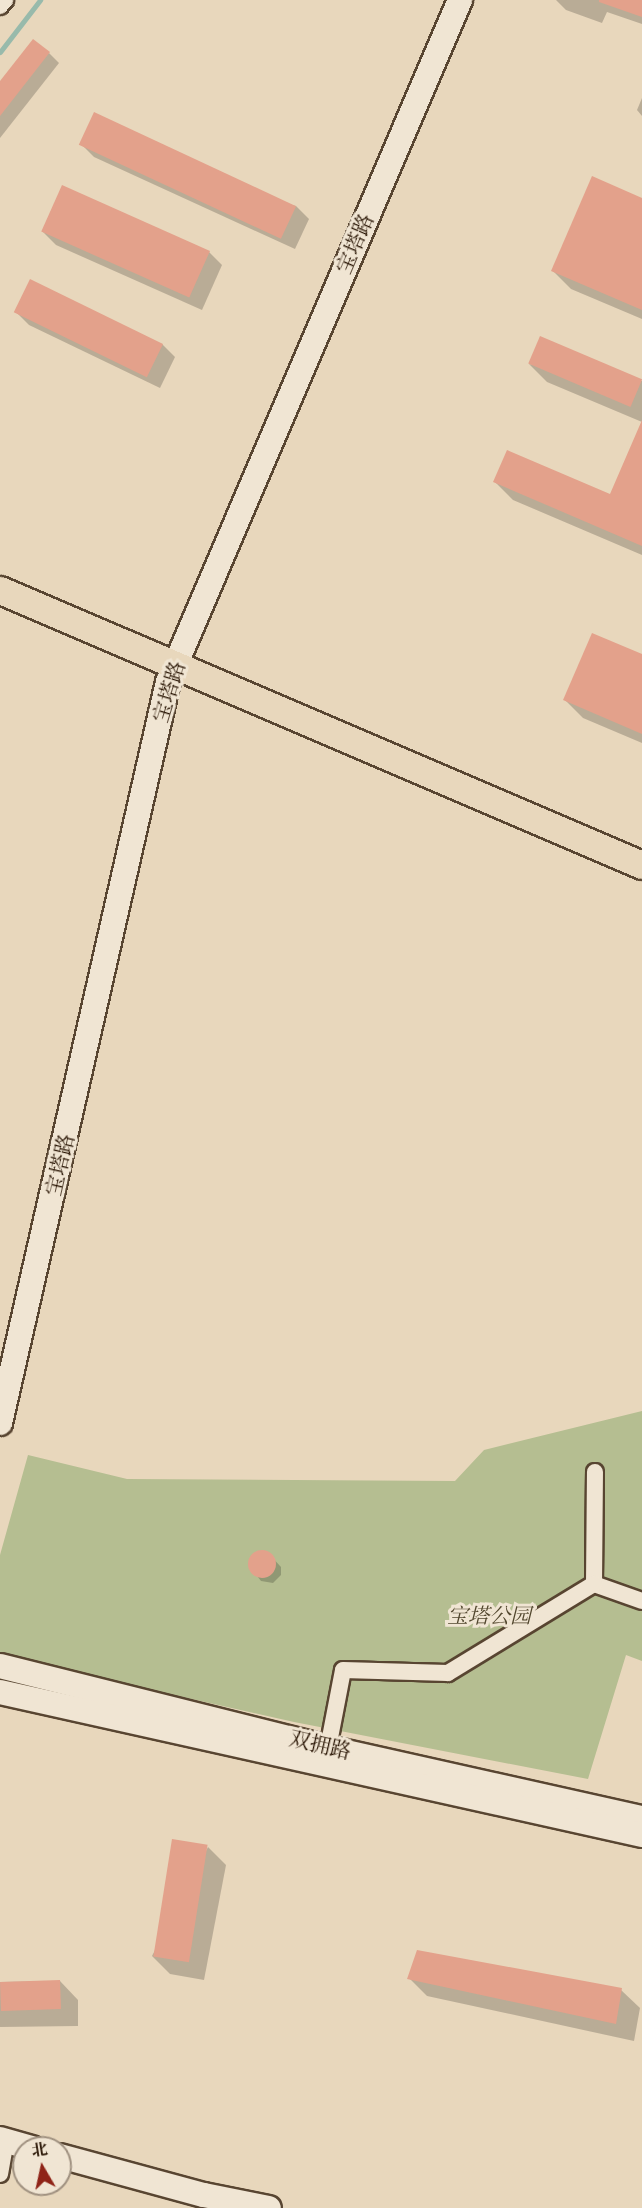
<!DOCTYPE html>
<html>
<head>
<meta charset="utf-8">
<style>
	body { margin:0 }
	#map { position:relative; width:642px; height:2208px; overflow:hidden; background:#e8d7bc; font-family:"Libre Bodoni","Noto Serif SC",serif }
	div>[style] { position:absolute }
	[style*='--x'] { left:calc(var(--x)*1px); top:calc(var(--y)*1px); width:calc(var(--w)*1px); rotate:calc(var(--a)*1deg) }
	.green>* { inset:0; background:#b5be91 }
	.shadow>* { inset:0; background:#0003 }
	.stream>* { height:5px; margin:-2.5px; padding:0 2.5px; transform-origin:2.5px; border-radius:2.5px; background:#98baab }
	.building>* { inset:0; background:#e3a18b; transform-origin:0 0 }
	.round { border-radius:50% }
	.roads { filter:drop-shadow(2px 0 #584531) drop-shadow(-2px 0 #584531) drop-shadow(0 2px #584531) drop-shadow(0 -2px #584531) }
	.street>* { height:16px; margin:-8px; padding:0 8px; transform-origin:8px; border-radius:8px; background:#f0e5d3 }
	.secondary>* { height:24px; margin:-12px; padding:0 12px; transform-origin:12px; border-radius:12px; background:#f0e5d3 }
	.primary>* { height:27px; margin:-13.5px; padding:0 13.5px; transform-origin:13.5px; border-radius:13.5px; background:#e8d7bc }
	span { translate:-50% -50%; white-space:nowrap; text-align:center; line-height:1.15; -webkit-text-stroke:6px #f0e5d3; paint-order:stroke }
	.street-label { font-size:21px; color:#281403 }
	.park-label { font-size:21px; color:#52472e; font-style:italic }
	.north { position:absolute; left:12px; top:2136px; width:60px; height:60px; box-sizing:border-box; background:#f0e5d3; border:2px solid #a09180; border-radius:50%; rotate:351deg; font-size:16px; font-weight:700; line-height:24px; text-align:center; color:#281403 }
	.north::after { content:''; display:block; margin:auto; width:21px; height:27px; background:#8f2418; clip-path:polygon(50% 0,100% 100%,50% 72%,0 100%) }
</style>
</head>
<body>
<div id="map">
	<div class="green">
		<div style="clip-path:polygon(642px 1411px,642px 1661px,626px 1655px,588px 1779px,294px 1722px,0 1656px,0 1555px,28px 1455px,127px 1479px,455px 1481px,484px 1450px)"></div>
	</div>
	<div class="shadow">
		<div style="clip-path:polygon(556px 0,642px 0,642px 24px,607px 12px,602px 23px,566px 10px)"></div>
		<div style="clip-path:polygon(49px 53px,59px 63px,0 138px,0 83px)"></div>
		<div style="clip-path:polygon(642px 98px,642px 116px,637px 110px)"></div>
		<div style="clip-path:polygon(81px 144px,296px 206px,309px 219px,295px 249px,94px 157px)"></div>
		<div style="clip-path:polygon(642px 199px,642px 319px,571px 289px,553px 271px)"></div>
		<div style="clip-path:polygon(43px 232px,209px 252px,222px 265px,202px 310px,56px 245px)"></div>
		<div style="clip-path:polygon(16px 312px,162px 344px,175px 357px,160px 388px,29px 325px)"></div>
		<div style="clip-path:polygon(529px 364px,642px 381px,642px 422px,547px 382px)"></div>
		<div style="clip-path:polygon(642px 424px,642px 555px,513px 500px,494px 481px,611px 496px)"></div>
		<div style="clip-path:polygon(642px 656px,642px 743px,583px 718px,565px 700px)"></div>
		<div style="clip-path:polygon(269px 1554px,281px 1567px,281px 1575px,273px 1583px,261px 1581px,250px 1567px,253px 1556px)"></div>
		<div style="clip-path:polygon(208px 1847px,226px 1865px,204px 1980px,170px 1974px,152px 1956px)"></div>
		<div style="clip-path:polygon(409px 1978px,621px 1990px,640px 2008px,634px 2041px,427px 1996px)"></div>
		<div style="clip-path:polygon(60px 1981px,78px 2000px,78px 2026px,0 2027px,0 1982px)"></div>
	</div>
	<div class="stream">
		<div style="--x:0;--y:52;--w:66;--a:-52.4"></div>
	</div>
	<div class="building">
		<div style="clip-path:polygon(599px 0,642px 0,642px 17px,599px 2px)"></div>
		<div style="clip-path:polygon(33px 39px,50px 52px,0 116px,0 81px)"></div>
		<div style="left:94px;top:112px;width:223px;height:36px;rotate:25deg"></div>
		<div style="clip-path:polygon(592px 176px,642px 198px,642px 310px,551px 271px)"></div>
		<div style="left:62px;top:185px;width:162px;height:51px;rotate:24deg"></div>
		<div style="left:30px;top:279px;width:148px;height:37px;rotate:26deg"></div>
		<div style="left:540px;top:336px;width:111px;height:30px;rotate:23deg"></div>
		<div style="clip-path:polygon(642px 420px,642px 546px,493px 482px,507px 450px,610px 494px)"></div>
		<div style="clip-path:polygon(592px 633px,642px 654px,642px 734px,563px 700px)"></div>
		<div class="round" style="left:248px;top:1550px;width:28px;height:28px"></div>
		<div style="left:172px;top:1839px;width:36px;height:119px;rotate:9deg"></div>
		<div style="clip-path:polygon(417px 1950px,622px 1988px,616px 2024px,407px 1979px)"></div>
		<div style="left:60px;top:1980px;width:29px;height:60px;rotate:88deg"></div>
	</div>
	<div class="roads">
		<div class="street">
			<div style="--x:0;--y:6;--w:8;--a:-50"></div>
			<div style="--x:594;--y:1584;--w:112;--a:-89.5"></div>
			<div style="--x:594;--y:1584;--w:51;--a:19.5"></div>
			<div style="--x:328;--y:1748;--w:79;--a:-79.1"></div>
			<div style="--x:343;--y:1670;--w:105;--a:1.6"></div>
			<div style="--x:448;--y:1673;--w:171;--a:-31.4"></div>
			<div style="--x:0;--y:2174;--w:34;--a:-80"></div>
		</div>
		<div class="secondary">
			<div style="--x:0;--y:1423;--w:760;--a:-77.23"></div>
			<div style="--x:168;--y:682;--w:742;--a:-66.82"></div>
			<div style="--x:0;--y:1666;--w:338;--a:14"></div>
			<div style="--x:328;--y:1748;--w:322;--a:12.6"></div>
			<div style="--x:0;--y:1692;--w:658;--a:12.56"></div>
			<div style="--x:0;--y:2139;--w:33;--a:16"></div>
			<div style="--x:60;--y:2156;--w:149;--a:15.2"></div>
			<div style="--x:204;--y:2195;--w:66;--a:11.3"></div>
		</div>
		<div class="primary">
			<div style="--x:0;--y:590;--w:698;--a:23.19"></div>
		</div>
	</div>
	<div class="street-label">
		<span style="left:356px;top:244px;rotate:-67deg">宝塔路</span>
		<span style="left:170px;top:692px;rotate:-73deg">宝塔路</span>
		<span style="left:61px;top:1165px;rotate:-77deg">宝塔路</span>
		<span style="left:320px;top:1746px;rotate:13deg">双拥路</span>
	</div>
	<div class="park-label">
		<span style="left:489px;top:1617px">宝塔公园</span>
	</div>
	<div class="north">北</div>
</div>
</body>
</html>
